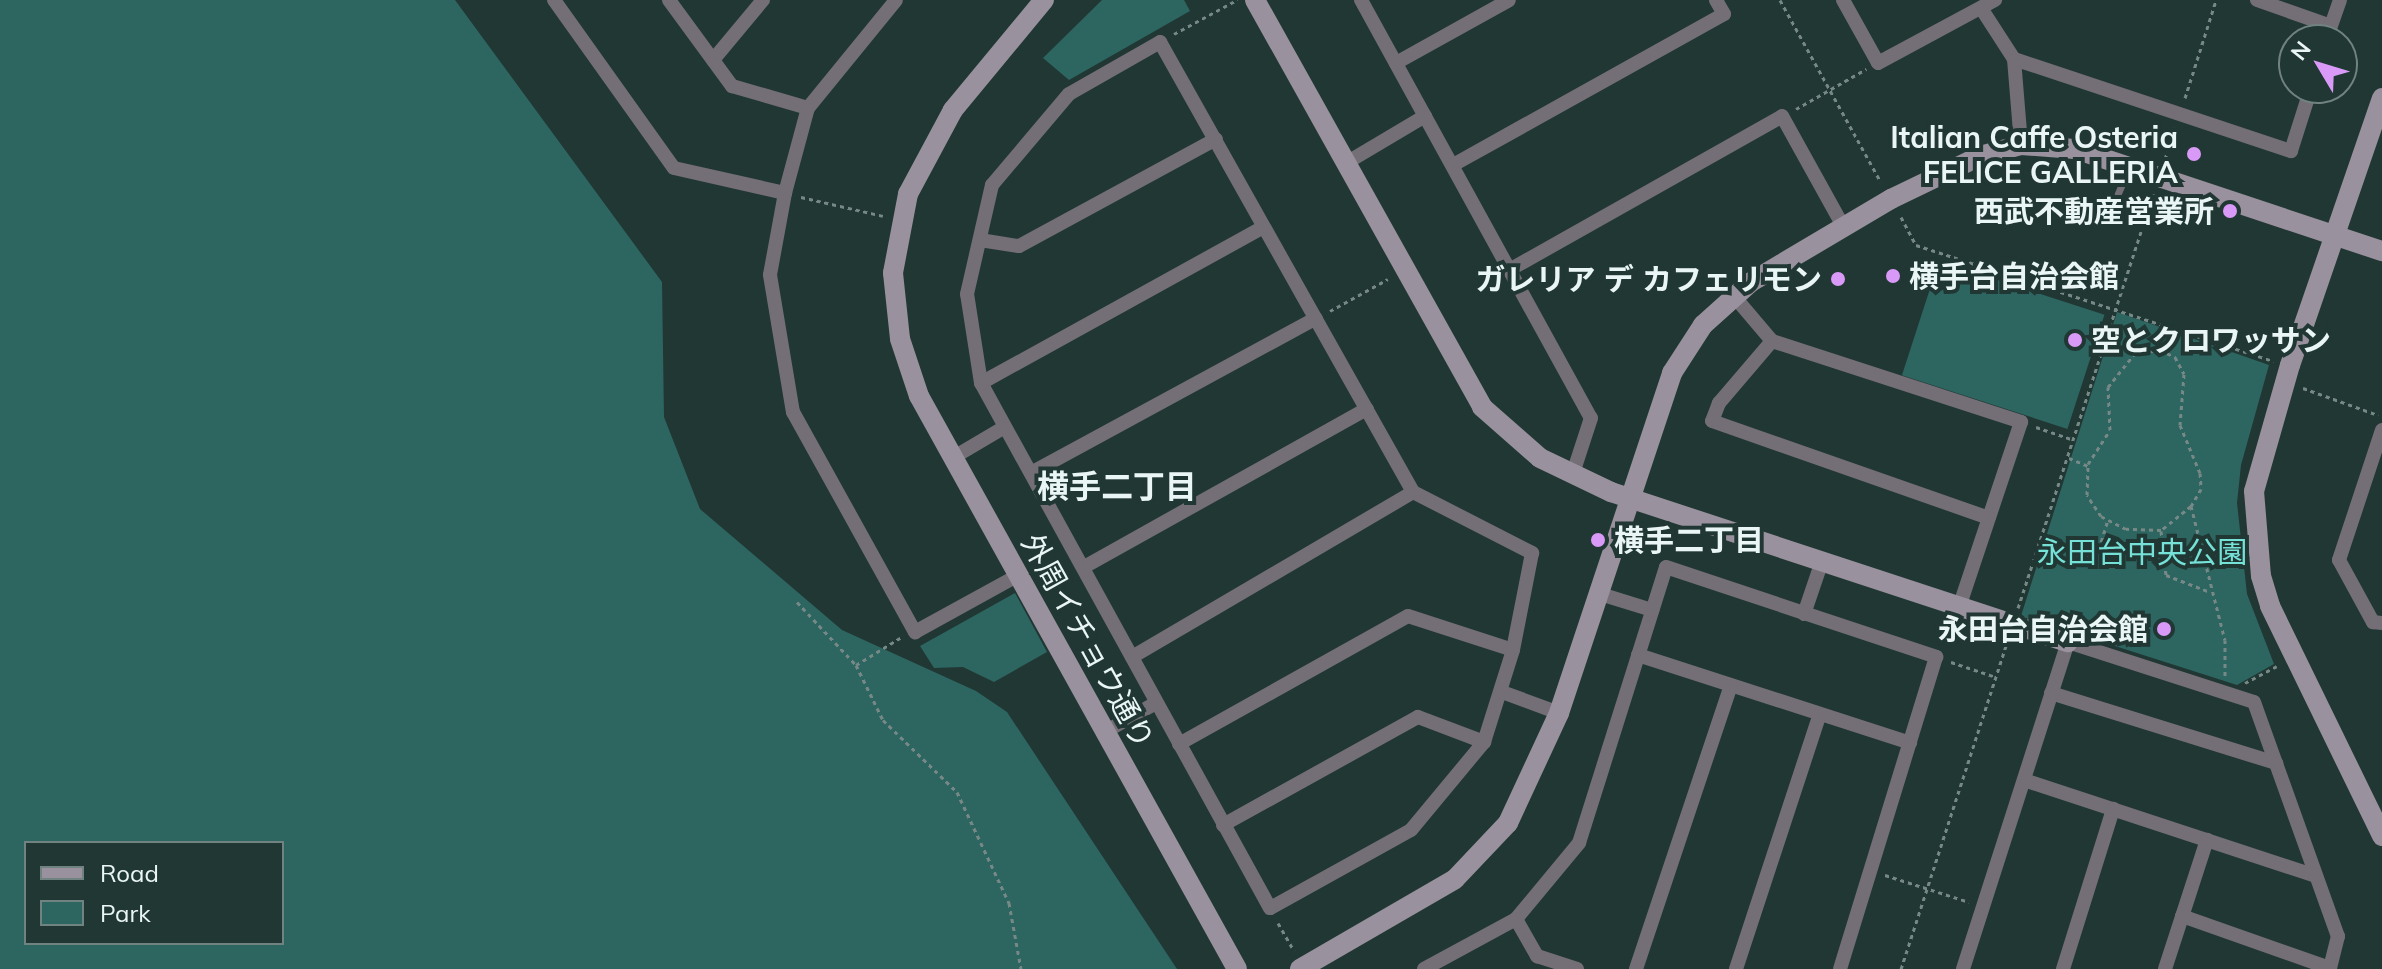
<!DOCTYPE html>
<html>
<head>
<meta charset="utf-8">
<style>
	body { margin:0 }
	#map { position:relative; width:2382px; height:969px; overflow:hidden; background:#213734; font-family:Mulish,"Noto Sans JP",sans-serif }
	div>[style] { position:absolute }
	[style*='--x'] { left:calc(var(--x)*1px); top:calc(var(--y)*1px); width:calc(var(--w)*1px); rotate:calc(var(--a)*1deg) }
	.green>* { inset:0; background:#2d6560; transform-origin:0 0 }
	.path>* { height:3px; margin-top:-1.5px; transform-origin:0; background:repeating-linear-gradient(90deg,#778987 0 4px,transparent 0 8px) }
	.lane>* { height:7px; margin:-3.5px; padding:0 3.5px; transform-origin:3.5px; border-radius:3.5px; background:#746f76 }
	.street>* { height:14px; margin:-7px; padding:0 7px; transform-origin:7px; border-radius:7px; background:#746f76 }
	.secondary>* { height:20px; margin:-10px; padding:0 10px; transform-origin:10px; border-radius:10px; background:#99919d }
	.dots>* { width:22px; height:22px; translate:-50% -50%; box-sizing:border-box; border:4px solid #213734; border-radius:50% }
	span { translate:-50% -50%; white-space:nowrap; text-align:center; line-height:1.15; -webkit-text-stroke:8px #213734; paint-order:stroke }
	.poi-label { font-size:30px; color:#e9f6f5; font-weight:700 }
	.right { translate:-100% -50%; text-align:right }
	.left { translate:0 -50%; text-align:left }
	.park-label { font-size:30px; color:#75e1d7 }
	.street-label { font-size:30px; color:#e9f6f5 }
	.neighbourhood-label { font-size:32px; color:#e9f6f5; font-weight:700 }
	.legend { position:absolute; left:24px; top:841px; width:260px; height:104px; box-sizing:border-box; background:#213734; border:2px solid #718381; margin:0; padding:10px 14px; list-style:none; font-size:24px; color:#e9f6f5 }
	.legend li { display:flex; align-items:center; gap:16px; height:40px }
	.legend b { width:40px; border:2px solid #718381 }
	.north { position:absolute; left:2278px; top:24px; width:80px; height:80px; box-sizing:border-box; background:#213734; border:2px solid #718381; border-radius:50%; rotate:308deg; font-size:22px; font-weight:700; line-height:32px; text-align:center; color:#e9f6f5 }
	.north::after { content:''; display:block; margin:auto; width:28px; height:36px; background:#d99af7; clip-path:polygon(50% 0,100% 100%,50% 72%,0 100%) }
</style>
</head>
<body>
<div id="map">
	<div class="green">
		<div style="clip-path:polygon(evenodd,0 0,455px 0,662px 282px,664px 417px,700px 509px,842px 630px,976px 691px,1007px 712px,1177px 969px,0 969px,0 0,26px 843px,282px 843px,282px 943px,26px 943px,26px 843px)"></div>
		<div style="clip-path:polygon(1102px 0,1184px 0,1190px 11px,1069px 80px,1043px 58px)"></div>
		<div style="left:1939px;top:261px;width:174px;height:120px;rotate:18deg"></div>
		<div style="clip-path:polygon(2117px 312px,2269px 365px,2241px 465px,2237px 503px,2247px 594px,2274px 664px,2237px 685px,2021px 616px)"></div>
		<div style="clip-path:polygon(1015px 593px,1047px 652px,994px 682px,963px 667px,934px 668px,920px 646px)"></div>
	</div>
	<div class="path">
		<div style="--x:1780;--y:0;--w:208;--a:61"></div>
		<div style="--x:1174;--y:34;--w:72;--a:-28.4"></div>
		<div style="--x:2185;--y:98;--w:103;--a:-72.4"></div>
		<div style="--x:1796;--y:109;--w:81;--a:-29.7"></div>
		<div style="--x:2165;--y:159;--w:33;--a:-72"></div>
		<div style="--x:801;--y:197;--w:84;--a:13"></div>
		<div style="--x:1901;--y:217;--w:32;--a:62"></div>
		<div style="--x:1916;--y:245;--w:376;--a:18"></div>
		<div style="--x:1330;--y:311;--w:66;--a:-28.9"></div>
		<div style="--x:2303;--y:388;--w:80;--a:19.8"></div>
		<div style="--x:2036;--y:427;--w:39;--a:19"></div>
		<div style="--x:2069;--y:458;--w:21;--a:23"></div>
		<div style="--x:2191;--y:506;--w:38;--a:141"></div>
		<div style="--x:2161;--y:530;--w:35;--a:-178"></div>
		<div style="--x:2126;--y:529;--w:28;--a:-153"></div>
		<div style="--x:2101;--y:516;--w:25;--a:-124"></div>
		<div style="--x:2087;--y:495;--w:31;--a:-88"></div>
		<div style="--x:2088;--y:464;--w:40;--a:-57.1"></div>
		<div style="--x:2110;--y:430;--w:43;--a:-92.7"></div>
		<div style="--x:2108;--y:387;--w:43;--a:-51.5"></div>
		<div style="--x:2135;--y:353;--w:25;--a:-7"></div>
		<div style="--x:2160;--y:350;--w:17;--a:25"></div>
		<div style="--x:2175;--y:357;--w:19;--a:62"></div>
		<div style="--x:2184;--y:374;--w:51;--a:94.5"></div>
		<div style="--x:2180;--y:425;--w:52;--a:67.4"></div>
		<div style="--x:2200;--y:473;--w:16;--a:86"></div>
		<div style="--x:2201;--y:489;--w:20;--a:120"></div>
		<div style="--x:2191;--y:506;--w:138;--a:75.8"></div>
		<div style="--x:2225;--y:640;--w:36;--a:90"></div>
		<div style="--x:2161;--y:531;--w:44;--a:83.5"></div>
		<div style="--x:2166;--y:575;--w:47;--a:21.1"></div>
		<div style="--x:2099;--y:549;--w:30;--a:-73"></div>
		<div style="--x:797;--y:602;--w:86;--a:46.9"></div>
		<div style="--x:856;--y:665;--w:61;--a:63.9"></div>
		<div style="--x:883;--y:720;--w:103;--a:44.2"></div>
		<div style="--x:957;--y:792;--w:123;--a:64.9"></div>
		<div style="--x:1009;--y:903;--w:67;--a:79.7"></div>
		<div style="--x:2018;--y:608;--w:437;--a:-71.9"></div>
		<div style="--x:1951;--y:662;--w:47;--a:18.4"></div>
		<div style="--x:856;--y:665;--w:52;--a:-31.5"></div>
		<div style="--x:2245;--y:683;--w:36;--a:-28"></div>
		<div style="--x:1885;--y:875;--w:88;--a:17.8"></div>
		<div style="--x:1278;--y:923;--w:32;--a:60"></div>
		<div style="--x:1901;--y:969;--w:344;--a:-72"></div>
	</div>
	<div class="lane">
		<div style="--x:2113;--y:205;--w:38;--a:-67"></div>
	</div>
	<div class="street">
		<div style="--x:554;--y:0;--w:206;--a:54.5"></div>
		<div style="--x:674;--y:168;--w:114;--a:12.7"></div>
		<div style="--x:785;--y:193;--w:88;--a:-74.9"></div>
		<div style="--x:808;--y:108;--w:139;--a:-50.8"></div>
		<div style="--x:669;--y:0;--w:107;--a:53.8"></div>
		<div style="--x:732;--y:86;--w:79;--a:16.1"></div>
		<div style="--x:1361;--y:0;--w:477;--a:61.2"></div>
		<div style="--x:1591;--y:418;--w:61;--a:108.1"></div>
		<div style="--x:1843;--y:0;--w:72;--a:60.9"></div>
		<div style="--x:1878;--y:63;--w:133;--a:-28.3"></div>
		<div style="--x:2257;--y:0;--w:78;--a:19.4"></div>
		<div style="--x:1981;--y:8;--w:61;--a:57.1"></div>
		<div style="--x:2014;--y:59;--w:86;--a:85.3"></div>
		<div style="--x:2326;--y:40;--w:42;--a:-70.7"></div>
		<div style="--x:1160;--y:42;--w:516;--a:60.65"></div>
		<div style="--x:1413;--y:492;--w:134;--a:27.1"></div>
		<div style="--x:1532;--y:553;--w:99;--a:101.1"></div>
		<div style="--x:1513;--y:650;--w:96;--a:107.5"></div>
		<div style="--x:1484;--y:742;--w:114;--a:129.7"></div>
		<div style="--x:1411;--y:830;--w:161;--a:151"></div>
		<div style="--x:1270;--y:908;--w:599;--a:-118.83"></div>
		<div style="--x:981;--y:383;--w:90;--a:-98.9"></div>
		<div style="--x:967;--y:294;--w:112;--a:-77.1"></div>
		<div style="--x:992;--y:185;--w:119;--a:-49.8"></div>
		<div style="--x:1069;--y:94;--w:105;--a:-29.7"></div>
		<div style="--x:2014;--y:59;--w:292;--a:18.4"></div>
		<div style="--x:2291;--y:151;--w:66;--a:-72.4"></div>
		<div style="--x:713;--y:60;--w:78;--a:-50.2"></div>
		<div style="--x:1396;--y:63;--w:129;--a:-29.1"></div>
		<div style="--x:1346;--y:163;--w:92;--a:-30.7"></div>
		<div style="--x:1453;--y:165;--w:310;--a:-29.1"></div>
		<div style="--x:1724;--y:14;--w:16;--a:-120"></div>
		<div style="--x:785;--y:193;--w:83;--a:100.4"></div>
		<div style="--x:770;--y:275;--w:139;--a:80.5"></div>
		<div style="--x:793;--y:412;--w:252;--a:61"></div>
		<div style="--x:915;--y:632;--w:116;--a:-28.8"></div>
		<div style="--x:980;--y:240;--w:39;--a:9"></div>
		<div style="--x:1019;--y:246;--w:224;--a:-28.5"></div>
		<div style="--x:1511;--y:269;--w:311;--a:-29.4"></div>
		<div style="--x:1782;--y:116;--w:126;--a:61"></div>
		<div style="--x:1733;--y:295;--w:60;--a:49.7"></div>
		<div style="--x:1772;--y:341;--w:262;--a:18"></div>
		<div style="--x:2021;--y:422;--w:195;--a:108.5"></div>
		<div style="--x:1772;--y:341;--w:82;--a:130.5"></div>
		<div style="--x:1719;--y:403;--w:19;--a:111"></div>
		<div style="--x:1712;--y:421;--w:293;--a:19.3"></div>
		<div style="--x:981;--y:383;--w:323;--a:-28.9"></div>
		<div style="--x:2382;--y:430;--w:137;--a:108.3"></div>
		<div style="--x:2339;--y:560;--w:71;--a:61.3"></div>
		<div style="--x:2373;--y:622;--w:9;--a:6"></div>
		<div style="--x:954;--y:457;--w:57;--a:-30.6"></div>
		<div style="--x:1031;--y:473;--w:324;--a:-28.5"></div>
		<div style="--x:1084;--y:567;--w:324;--a:-29.2"></div>
		<div style="--x:1597;--y:593;--w:58;--a:17.2"></div>
		<div style="--x:1804;--y:614;--w:56;--a:-71.2"></div>
		<div style="--x:1638;--y:655;--w:286;--a:17.9"></div>
		<div style="--x:1132;--y:657;--w:326;--a:-30.4"></div>
		<div style="--x:1502;--y:692;--w:61;--a:20.2"></div>
		<div style="--x:2051;--y:693;--w:236;--a:17.3"></div>
		<div style="--x:1103;--y:733;--w:61;--a:-29.5"></div>
		<div style="--x:1179;--y:744;--w:262;--a:-29.2"></div>
		<div style="--x:1408;--y:616;--w:110;--a:17.9"></div>
		<div style="--x:2024;--y:780;--w:307;--a:18.2"></div>
		<div style="--x:1223;--y:825;--w:223;--a:-29"></div>
		<div style="--x:1418;--y:717;--w:71;--a:20.7"></div>
		<div style="--x:2182;--y:916;--w:157;--a:19.4"></div>
		<div style="--x:1516;--y:919;--w:43;--a:60.4"></div>
		<div style="--x:1537;--y:956;--w:42;--a:18"></div>
		<div style="--x:1424;--y:969;--w:105;--a:-28.5"></div>
		<div style="--x:1516;--y:919;--w:99;--a:-50.3"></div>
		<div style="--x:1579;--y:843;--w:289;--a:-72.5"></div>
		<div style="--x:1666;--y:567;--w:285;--a:18.4"></div>
		<div style="--x:1936;--y:657;--w:326;--a:107.1"></div>
		<div style="--x:1636;--y:969;--w:299;--a:-71.5"></div>
		<div style="--x:1736;--y:969;--w:268;--a:-71.8"></div>
		<div style="--x:1963;--y:969;--w:343;--a:-72.2"></div>
		<div style="--x:2068;--y:642;--w:195;--a:17.9"></div>
		<div style="--x:2254;--y:702;--w:249;--a:70.3"></div>
		<div style="--x:2338;--y:936;--w:34;--a:104"></div>
		<div style="--x:2063;--y:969;--w:168;--a:-72.6"></div>
		<div style="--x:2165;--y:969;--w:136;--a:-72"></div>
	</div>
	<div class="secondary">
		<div style="--x:1044;--y:0;--w:143;--a:129.6"></div>
		<div style="--x:953;--y:110;--w:95;--a:118.2"></div>
		<div style="--x:908;--y:194;--w:80;--a:100.8"></div>
		<div style="--x:893;--y:273;--w:66;--a:83.9"></div>
		<div style="--x:900;--y:339;--w:60;--a:71.6"></div>
		<div style="--x:919;--y:396;--w:655;--a:60.97"></div>
		<div style="--x:1255;--y:0;--w:466;--a:60.8"></div>
		<div style="--x:1482;--y:407;--w:77;--a:41.3"></div>
		<div style="--x:1540;--y:458;--w:79;--a:25.6"></div>
		<div style="--x:1611;--y:492;--w:481;--a:18.2"></div>
		<div style="--x:2382;--y:98;--w:282;--a:109"></div>
		<div style="--x:2290;--y:365;--w:131;--a:105.9"></div>
		<div style="--x:2254;--y:491;--w:85;--a:85.3"></div>
		<div style="--x:2261;--y:576;--w:31;--a:73"></div>
		<div style="--x:2270;--y:606;--w:256;--a:64"></div>
		<div style="--x:1300;--y:969;--w:179;--a:-30.1"></div>
		<div style="--x:1455;--y:879;--w:77;--a:-46.6"></div>
		<div style="--x:1508;--y:823;--w:121;--a:-65.1"></div>
		<div style="--x:1559;--y:713;--w:358;--a:-71.6"></div>
		<div style="--x:1672;--y:373;--w:57;--a:-57.1"></div>
		<div style="--x:1703;--y:325;--w:64;--a:-41.9"></div>
		<div style="--x:1751;--y:282;--w:163;--a:-30.7"></div>
		<div style="--x:1891;--y:199;--w:99;--a:-25.8"></div>
		<div style="--x:1980;--y:156;--w:42;--a:-15"></div>
		<div style="--x:2021;--y:145;--w:54;--a:4.2"></div>
		<div style="--x:2075;--y:149;--w:324;--a:18.4"></div>
	</div>
	<div class="dots">
		<div style="left:2194px;top:154px;background:#d99af7"></div>
		<div style="left:2230px;top:211px;background:#d99af7"></div>
		<div style="left:1893px;top:276px;background:#d99af7"></div>
		<div style="left:1838px;top:279px;background:#d99af7"></div>
		<div style="left:2075px;top:340px;background:#d99af7"></div>
		<div style="left:1598px;top:540px;background:#d99af7"></div>
		<div style="left:2164px;top:629px;background:#d99af7"></div>
	</div>
	<div class="poi-label">
		<span class="right" style="left:2178px;top:154px">Italian Caffe Osteria<br>FELICE GALLERIA</span>
		<span class="right" style="left:2214px;top:211px">西武不動産営業所</span>
		<span class="left" style="left:1909px;top:276px">横手台自治会館</span>
		<span class="right" style="left:1822px;top:279px">ガレリア デ カフェリモン</span>
		<span class="left" style="left:2091px;top:340px">空とクロワッサン</span>
		<span class="left" style="left:1614px;top:540px">横手二丁目</span>
		<span class="right" style="left:2148px;top:629px">永田台自治会館</span>
	</div>
	<div class="park-label">
		<span style="left:2142px;top:552px">永田台中央公園</span>
	</div>
	<div class="street-label">
		<span style="left:1088px;top:641px;rotate:61deg">外周イチョウ通り</span>
	</div>
	<div class="neighbourhood-label">
		<span style="left:1117px;top:486px">横手二丁目</span>
	</div>
	<ul class="legend">
	<li><b style="height:10px;background:#99919d"></b>Road</li>
	<li><b style="height:22px;background:#2d6560"></b>Park</li>
	</ul>
	<div class="north">N</div>
</div>
</body>
</html>
